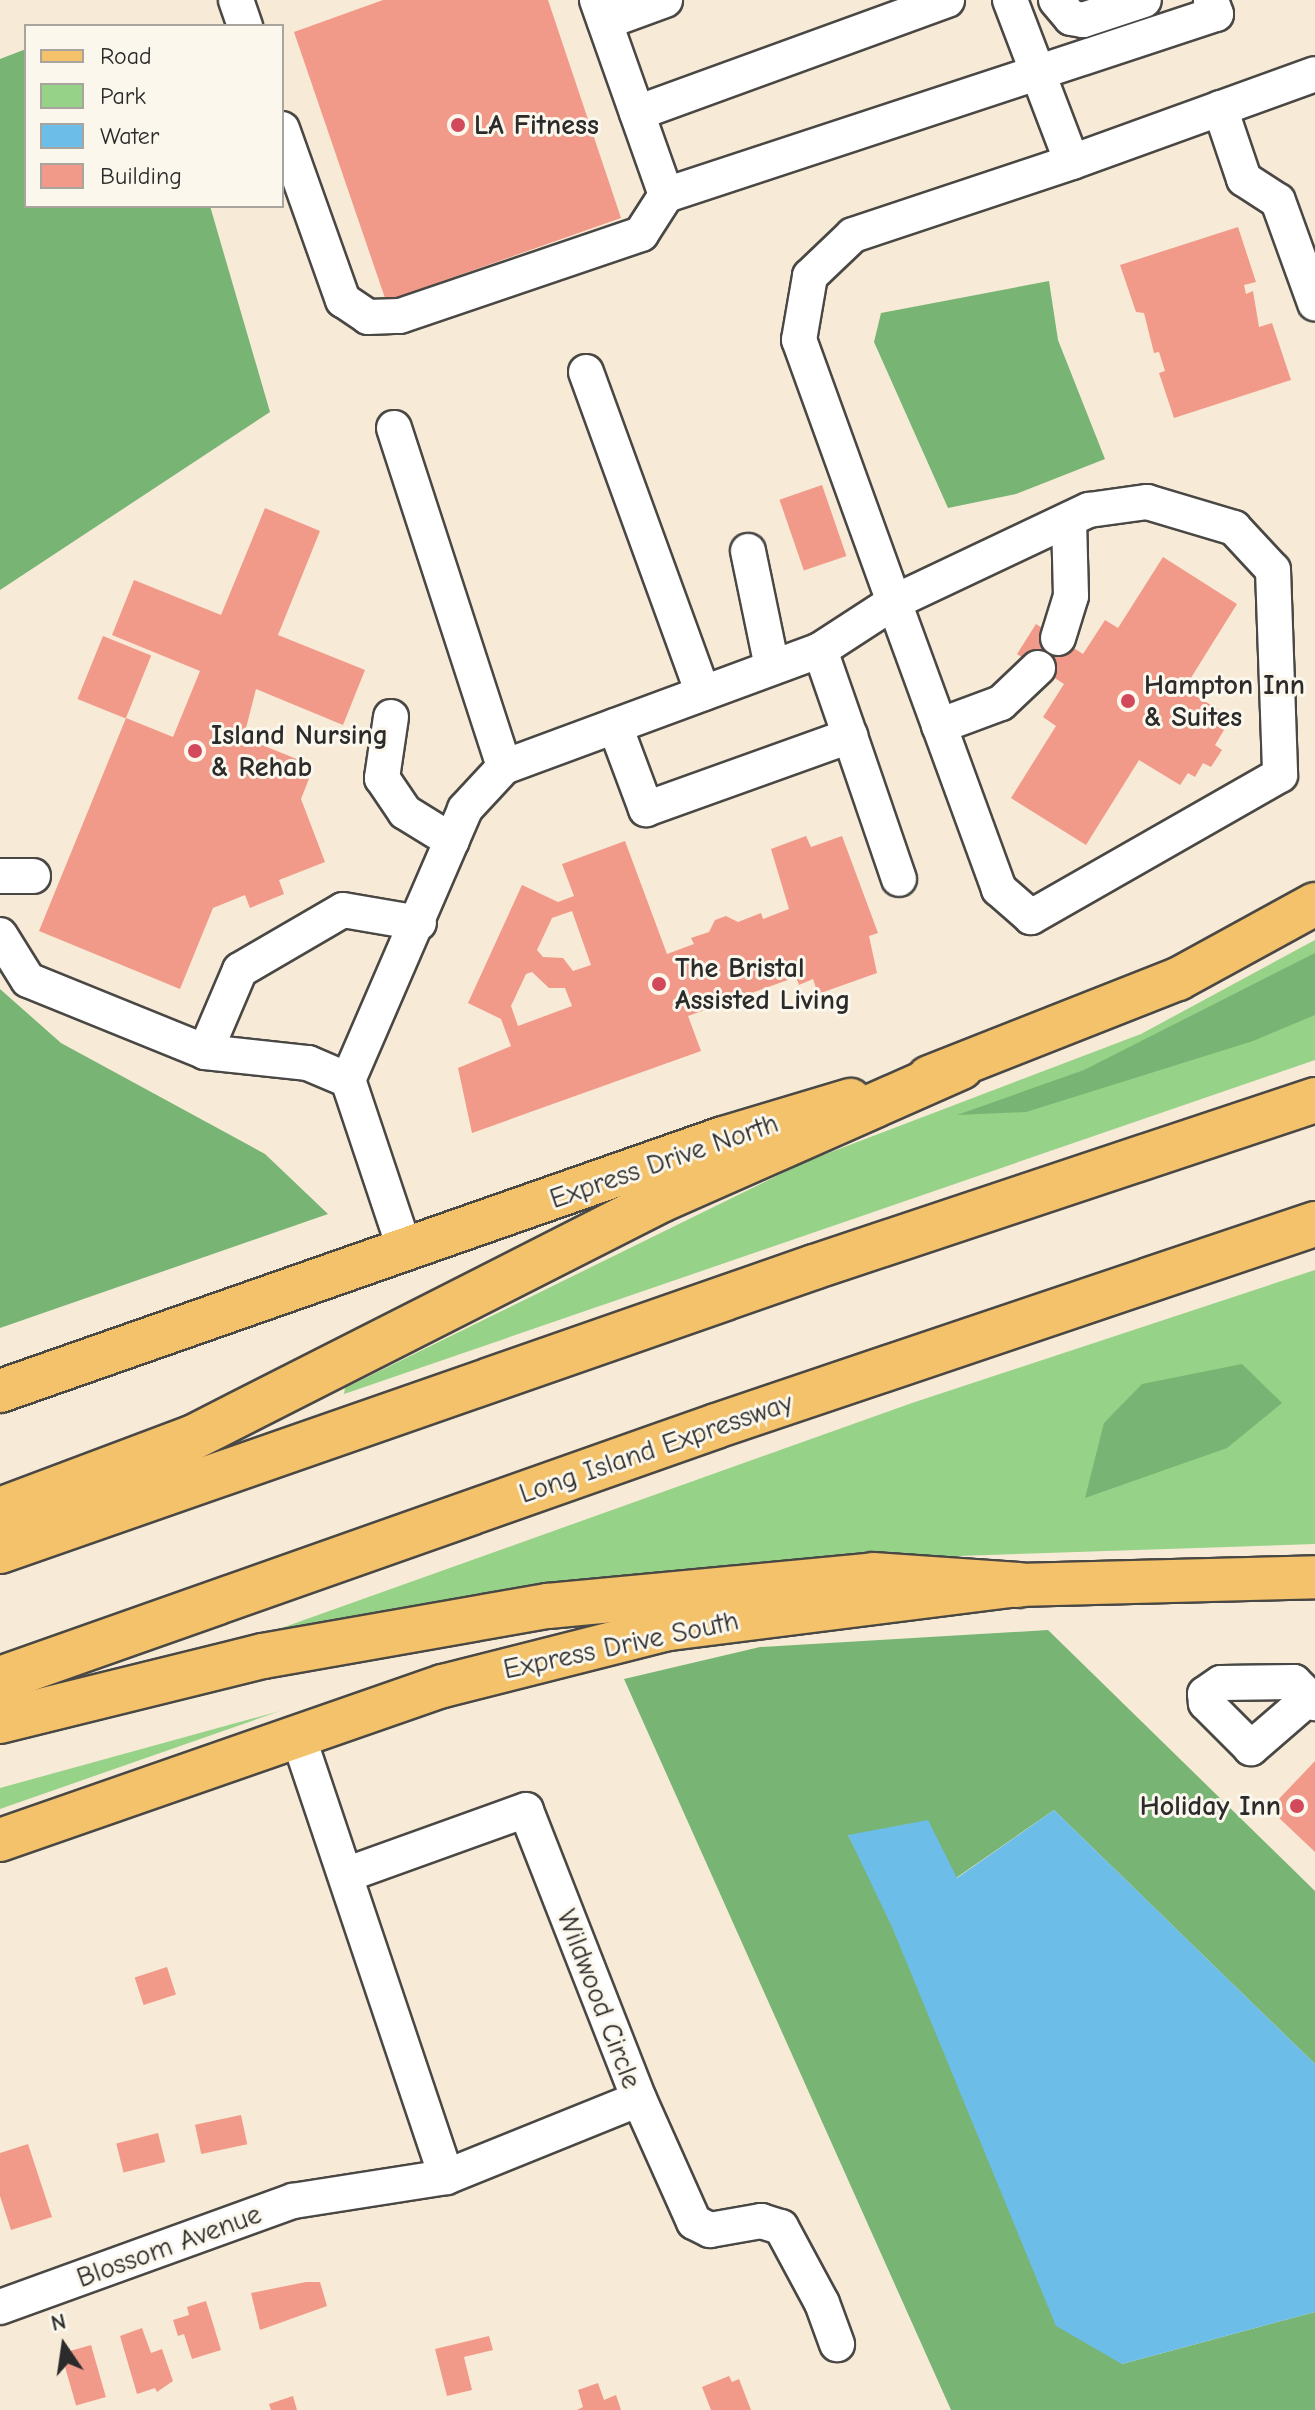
<!DOCTYPE html>
<html>
<head>
<meta charset="utf-8">
<style>
	body { margin:0 }
	#map { position:relative; width:1315px; height:2410px; overflow:hidden; background:#f7ead6; font-family:"Comic Neue",sans-serif }
	div>[style] { position:absolute }
	[style*='--x'] { left:calc(var(--x)*1px); top:calc(var(--y)*1px); width:calc(var(--w)*1px); rotate:calc(var(--a)*1deg) }
	.green>* { inset:0; background:#96d287 }
	.forest>* { inset:0; background:#78b474 }
	.water>* { inset:0; background:#6cbde7 }
	.building>* { inset:0; background:#f29a89; transform-origin:0 0 }
	.roads { filter:drop-shadow(2px 0 #4a4845) drop-shadow(-2px 0 #4a4845) drop-shadow(0 2px #4a4845) drop-shadow(0 -2px #4a4845) }
	.minor>* { height:34px; margin:-17px; padding:0 17px; transform-origin:17px; border-radius:17px; background:#fff }
	.major>* { height:42px; margin:-21px; padding:0 21px; transform-origin:21px; border-radius:21px; background:#f3c26a }
	.highway>* { height:44px; margin:-22px; padding:0 22px; transform-origin:22px; border-radius:22px; background:#f3c26a }
	.dots>* { width:22px; height:22px; translate:-50% -50%; box-sizing:border-box; border:4px solid #fbf7ec; border-radius:50% }
	span { translate:-50% -50%; white-space:nowrap; text-align:center; line-height:1.15; -webkit-text-stroke:6px #fbf7ec; paint-order:stroke }
	.poi-label { font-size:28px; color:#2b2b2b; font-weight:700 }
	.left { translate:0 -50%; text-align:left }
	.right { translate:-100% -50%; text-align:right }
	.street-label { font-size:28px; color:#2b2b2b }
	.legend { position:absolute; left:24px; top:24px; width:260px; height:184px; box-sizing:border-box; background:#fbf7ec; border:2px solid #a8a59f; margin:0; padding:10px 14px; list-style:none; font-size:24px; color:#2b2b2b }
	.legend li { display:flex; align-items:center; gap:16px; height:40px }
	.legend b { width:40px; border:2px solid #a8a59f }
	.north { position:absolute; left:24px; top:2306px; width:80px; height:80px; -webkit-text-stroke:6px #fbf7ec; paint-order:stroke; rotate:347deg; font-size:22px; font-weight:700; line-height:32px; text-align:center; color:#2b2b2b }
	.north::after { content:''; display:block; margin:auto; width:28px; height:36px; background:#2b2b2b; clip-path:polygon(50% 0,100% 100%,50% 72%,0 100%) }
</style>
</head>
<body>
<div id="map">
	<div class="green">
		<div style="clip-path:polygon(1315px 940px,1315px 1060px,344px 1394px,345px 1388px,805px 1162px,1141px 1034px)"></div>
		<div style="clip-path:polygon(1315px 1270px,1315px 1544px,868px 1559px,281px 1635px,276px 1630px,912px 1403px)"></div>
		<div style="clip-path:polygon(280px 1711px,0 1809px,0 1788px)"></div>
	</div>
	<div class="forest">
		<div style="clip-path:polygon(26px 49px,26px 206px,210px 206px,270px 412px,0 590px,0 59px)"></div>
		<div style="clip-path:polygon(1049px 281px,1058px 340px,1105px 459px,1016px 494px,948px 508px,874px 342px,881px 313px)"></div>
		<div style="clip-path:polygon(1315px 953px,1315px 1015px,1253px 1041px,1026px 1112px,957px 1115px,1084px 1070px)"></div>
		<div style="clip-path:polygon(0 989px,61px 1043px,265px 1154px,328px 1214px,0 1328px)"></div>
		<div style="clip-path:polygon(1242px 1364px,1282px 1403px,1227px 1448px,1085px 1498px,1104px 1423px,1142px 1384px)"></div>
		<div style="clip-path:polygon(1048px 1630px,1315px 1891px,1315px 2064px,1054px 1810px,956px 1878px,848px 1835px,1122px 2364px,1315px 2312px,1315px 2410px,951px 2410px,624px 1679px,760px 1647px)"></div>
	</div>
	<div class="water">
		<div style="clip-path:polygon(1054px 1810px,1315px 2064px,1315px 2312px,1122px 2364px,1056px 2326px,892px 1927px,848px 1835px,928px 1820px,957px 1878px)"></div>
	</div>
	<div class="building">
		<div style="clip-path:polygon(383px 0,548px 0,621px 218px,386px 301px,294px 32px)"></div>
		<div style="clip-path:polygon(1238px 227px,1256px 282px,1244px 285px,1246px 294px,1253px 291px,1259px 327px,1272px 323px,1291px 380px,1174px 418px,1159px 373px,1165px 371px,1159px 352px,1154px 353px,1144px 313px,1136px 312px,1120px 265px)"></div>
		<div style="left:822px;top:485px;width:75px;height:45px;rotate:71deg"></div>
		<div style="clip-path:polygon(265px 508px,320px 531px,278px 635px,365px 670px,343px 725px,256px 689px,245px 732px,237px 735px,314px 766px,301px 799px,325px 862px,279px 880px,284px 894px,250px 908px,245px 895px,213px 908px,180px 989px,39px 931px,126px 718px,173px 737px,200px 671px,112px 635px,134px 580px,221px 615px)"></div>
		<div style="clip-path:polygon(1163px 557px,1237px 604px,1184px 689px,1223px 712px,1215px 724px,1224px 730px,1215px 745px,1222px 750px,1211px 767px,1203px 763px,1195px 777px,1188px 773px,1180px 785px,1139px 760px,1086px 845px,1011px 798px,1056px 726px,1043px 717px,1064px 684px,1017px 654px,1036px 624px,1083px 654px,1105px 620px,1118px 628px)"></div>
		<div style="left:103px;top:636px;width:52px;height:68px;rotate:22deg"></div>
		<div style="clip-path:polygon(evenodd,806px 836px,811px 847px,842px 836px,878px 933px,869px 936px,877px 973px,818px 994px,813px 979px,799px 985px,796px 977px,688px 1016px,701px 1051px,472px 1133px,458px 1068px,511px 1046px,501px 1019px,468px 1003px,522px 885px,558px 902px,574px 896px,562px 864px,625px 841px,667px 954px,694px 944px,691px 938px,709px 932px,715px 920px,726px 916px,738px 922px,761px 913px,763px 919px,789px 909px,771px 849px,806px 836px,572px 911px,591px 965px,573px 971px,563px 958px,543px 957px,537px 950px,552px 918px,572px 911px,806px 836px,532px 972px,549px 988px,565px 988px,572px 1006px,518px 1026px,511px 1006px,526px 974px,532px 972px)"></div>
		<div style="clip-path:polygon(1315px 1761px,1315px 1852px,1277px 1816px,1283px 1809px,1276px 1802px)"></div>
		<div style="left:167px;top:1967px;width:29px;height:34px;rotate:72deg"></div>
		<div style="left:241px;top:2115px;width:30px;height:47px;rotate:78deg"></div>
		<div style="left:158px;top:2133px;width:30px;height:43px;rotate:76deg"></div>
		<div style="clip-path:polygon(28px 2144px,52px 2217px,11px 2230px,0 2196px,0 2153px)"></div>
		<div style="clip-path:polygon(306px 2282px,320px 2282px,327px 2306px,260px 2330px,251px 2293px)"></div>
		<div style="clip-path:polygon(206px 2301px,221px 2350px,192px 2359px,184px 2334px,178px 2336px,173px 2320px,189px 2315px,187px 2307px)"></div>
		<div style="clip-path:polygon(142px 2328px,151px 2353px,162px 2349px,173px 2381px,157px 2392px,155px 2388px,137px 2394px,120px 2336px)"></div>
		<div style="clip-path:polygon(489px 2336px,493px 2350px,464px 2357px,472px 2390px,447px 2396px,435px 2349px)"></div>
		<div style="left:91px;top:2345px;width:54px;height:31px;rotate:74deg"></div>
		<div style="clip-path:polygon(729px 2376px,732px 2382px,739px 2379px,751px 2410px,711px 2410px,702px 2387px)"></div>
		<div style="clip-path:polygon(598px 2383px,604px 2400px,616px 2395px,621px 2410px,577px 2410px,583px 2407px,578px 2390px)"></div>
		<div style="clip-path:polygon(293px 2396px,297px 2410px,271px 2410px,269px 2404px)"></div>
	</div>
	<div class="roads">
		<div class="minor">
			<div style="--x:236;--y:0;--w:28;--a:71"></div>
			<div style="--x:1010;--y:0;--w:173;--a:69.1"></div>
			<div style="--x:1072;--y:162;--w:258;--a:-19.9"></div>
			<div style="--x:1056;--y:0;--w:23;--a:50"></div>
			<div style="--x:1071;--y:18;--w:12;--a:9"></div>
			<div style="--x:1083;--y:20;--w:64;--a:-18.2"></div>
			<div style="--x:605;--y:22;--w:64;--a:-20.1"></div>
			<div style="--x:1220;--y:108;--w:75;--a:71.3"></div>
			<div style="--x:1244;--y:179;--w:40;--a:32.9"></div>
			<div style="--x:1278;--y:201;--w:109;--a:70.1"></div>
			<div style="--x:637;--y:113;--w:330;--a:-20"></div>
			<div style="--x:282;--y:129;--w:182;--a:70.4"></div>
			<div style="--x:343;--y:300;--w:30;--a:34"></div>
			<div style="--x:368;--y:317;--w:32;--a:-2"></div>
			<div style="--x:400;--y:316;--w:255;--a:-18.8"></div>
			<div style="--x:641;--y:234;--w:46;--a:-57.3"></div>
			<div style="--x:666;--y:195;--w:207;--a:-109.5"></div>
			<div style="--x:666;--y:195;--w:579;--a:-18.22"></div>
			<div style="--x:1216;--y:14;--w:15;--a:-110"></div>
			<div style="--x:586;--y:372;--w:342;--a:70"></div>
			<div style="--x:394;--y:428;--w:356;--a:72"></div>
			<div style="--x:748;--y:551;--w:118;--a:78.3"></div>
			<div style="--x:1058;--y:638;--w:44;--a:-72.8"></div>
			<div style="--x:1071;--y:596;--w:76;--a:-91.5"></div>
			<div style="--x:391;--y:717;--w:62;--a:98.4"></div>
			<div style="--x:382;--y:778;--w:41;--a:55.9"></div>
			<div style="--x:405;--y:812;--w:55;--a:31.7"></div>
			<div style="--x:615;--y:726;--w:89;--a:69.5"></div>
			<div style="--x:646;--y:809;--w:217;--a:-19.7"></div>
			<div style="--x:850;--y:736;--w:91;--a:-109.2"></div>
			<div style="--x:939;--y:726;--w:66;--a:-20.4"></div>
			<div style="--x:1001;--y:703;--w:51;--a:-43.4"></div>
			<div style="--x:850;--y:736;--w:151;--a:71.1"></div>
			<div style="--x:0;--y:876;--w:33;--a:0"></div>
			<div style="--x:0;--y:935;--w:53;--a:58.1"></div>
			<div style="--x:28;--y:980;--w:191;--a:22.1"></div>
			<div style="--x:205;--y:1052;--w:104;--a:6.1"></div>
			<div style="--x:308;--y:1063;--w:43;--a:23"></div>
			<div style="--x:205;--y:1052;--w:89;--a:-66.9"></div>
			<div style="--x:240;--y:970;--w:119;--a:-30.2"></div>
			<div style="--x:343;--y:910;--w:77;--a:9.7"></div>
			<div style="--x:405;--y:1250;--w:179;--a:-108.5"></div>
			<div style="--x:348;--y:1080;--w:295;--a:-66.6"></div>
			<div style="--x:465;--y:809;--w:57;--a:-47.1"></div>
			<div style="--x:504;--y:767;--w:337;--a:-20.3"></div>
			<div style="--x:820;--y:650;--w:88;--a:-33"></div>
			<div style="--x:894;--y:602;--w:216;--a:-25.3"></div>
			<div style="--x:1089;--y:510;--w:59;--a:-7.9"></div>
			<div style="--x:1147;--y:502;--w:91;--a:16.6"></div>
			<div style="--x:1234;--y:528;--w:57;--a:47.1"></div>
			<div style="--x:1273;--y:570;--w:205;--a:88"></div>
			<div style="--x:1280;--y:775;--w:287;--a:150.3"></div>
			<div style="--x:1031;--y:917;--w:43;--a:-138.8"></div>
			<div style="--x:999;--y:889;--w:306;--a:-110.1"></div>
			<div style="--x:894;--y:602;--w:279;--a:-109.9"></div>
			<div style="--x:799;--y:340;--w:65;--a:-80.2"></div>
			<div style="--x:810;--y:276;--w:59;--a:-43.6"></div>
			<div style="--x:853;--y:235;--w:231;--a:-18.4"></div>
			<div style="--x:1309;--y:1698;--w:77;--a:139.2"></div>
			<div style="--x:1251;--y:1748;--w:64;--a:-135"></div>
			<div style="--x:1206;--y:1703;--w:9;--a:-96"></div>
			<div style="--x:1205;--y:1694;--w:19;--a:-35"></div>
			<div style="--x:1221;--y:1683;--w:73;--a:-0.8"></div>
			<div style="--x:1294;--y:1682;--w:30;--a:45"></div>
			<div style="--x:298;--y:1736;--w:465;--a:71.4"></div>
			<div style="--x:446;--y:2177;--w:208;--a:-22"></div>
			<div style="--x:639;--y:2099;--w:310;--a:-111.4"></div>
			<div style="--x:526;--y:1810;--w:192;--a:160.2"></div>
			<div style="--x:639;--y:2099;--w:135;--a:65.9"></div>
			<div style="--x:694;--y:2222;--w:18;--a:27"></div>
			<div style="--x:710;--y:2230;--w:52;--a:-10"></div>
			<div style="--x:761;--y:2221;--w:21;--a:17"></div>
			<div style="--x:781;--y:2227;--w:86;--a:61.7"></div>
			<div style="--x:822;--y:2303;--w:44;--a:69.9"></div>
			<div style="--x:0;--y:2307;--w:312;--a:-19.9"></div>
			<div style="--x:293;--y:2201;--w:155;--a:-8.9"></div>
		</div>
		<div class="major">
			<div style="--x:929;--y:1077;--w:268;--a:-21.5"></div>
			<div style="--x:1178;--y:979;--w:156;--a:-28.7"></div>
			<div style="--x:0;--y:1391;--w:766;--a:-19.29"></div>
			<div style="--x:723;--y:1138;--w:133;--a:-16.7"></div>
			<div style="--x:0;--y:1840;--w:469;--a:-19.2"></div>
			<div style="--x:443;--y:1686;--w:233;--a:-14.2"></div>
			<div style="--x:669;--y:1629;--w:353;--a:-7.2"></div>
			<div style="--x:1019;--y:1585;--w:296;--a:-1.5"></div>
		</div>
		<div class="highway">
			<div style="--x:0;--y:1510;--w:205;--a:-20.6"></div>
			<div style="--x:192;--y:1438;--w:526;--a:-26.91"></div>
			<div style="--x:661;--y:1200;--w:328;--a:-23.9"></div>
			<div style="--x:0;--y:1551;--w:862;--a:-19.23"></div>
			<div style="--x:814;--y:1267;--w:528;--a:-18.43"></div>
			<div style="--x:0;--y:1679;--w:759;--a:-19.46"></div>
			<div style="--x:716;--y:1426;--w:632;--a:-18.64"></div>
			<div style="--x:0;--y:1721;--w:271;--a:-13.9"></div>
			<div style="--x:263;--y:1656;--w:289;--a:-10"></div>
			<div style="--x:548;--y:1606;--w:326;--a:-5.4"></div>
			<div style="--x:873;--y:1575;--w:146;--a:3.9"></div>
		</div>
	</div>
	<div class="dots">
		<div style="left:458px;top:125px;background:#d1495b"></div>
		<div style="left:1128px;top:701px;background:#d1495b"></div>
		<div style="left:195px;top:751px;background:#d1495b"></div>
		<div style="left:659px;top:984px;background:#d1495b"></div>
		<div style="left:1297px;top:1806px;background:#d1495b"></div>
	</div>
	<div class="poi-label">
		<span class="left" style="left:474px;top:125px">LA Fitness</span>
		<span class="left" style="left:1144px;top:701px">Hampton Inn<br>&amp; Suites</span>
		<span class="left" style="left:211px;top:751px">Island Nursing<br>&amp; Rehab</span>
		<span class="left" style="left:675px;top:984px">The Bristal<br>Assisted Living</span>
		<span class="right" style="left:1281px;top:1806px">Holiday Inn</span>
	</div>
	<div class="street-label">
		<span style="left:664px;top:1161px;rotate:-19deg">Express Drive North</span>
		<span style="left:656px;top:1448px;rotate:-19deg">Long Island Expressway</span>
		<span style="left:621px;top:1645px;rotate:-12deg">Express Drive South</span>
		<span style="left:599px;top:1999px;rotate:69deg">Wildwood Circle</span>
		<span style="left:169px;top:2246px;rotate:-20deg">Blossom Avenue</span>
	</div>
	<ul class="legend">
	<li><b style="height:10px;background:#f3c26a"></b>Road</li>
	<li><b style="height:22px;background:#96d287"></b>Park</li>
	<li><b style="height:22px;background:#6cbde7"></b>Water</li>
	<li><b style="height:22px;background:#f29a89"></b>Building</li>
	</ul>
	<div class="north">N</div>
</div>
</body>
</html>
